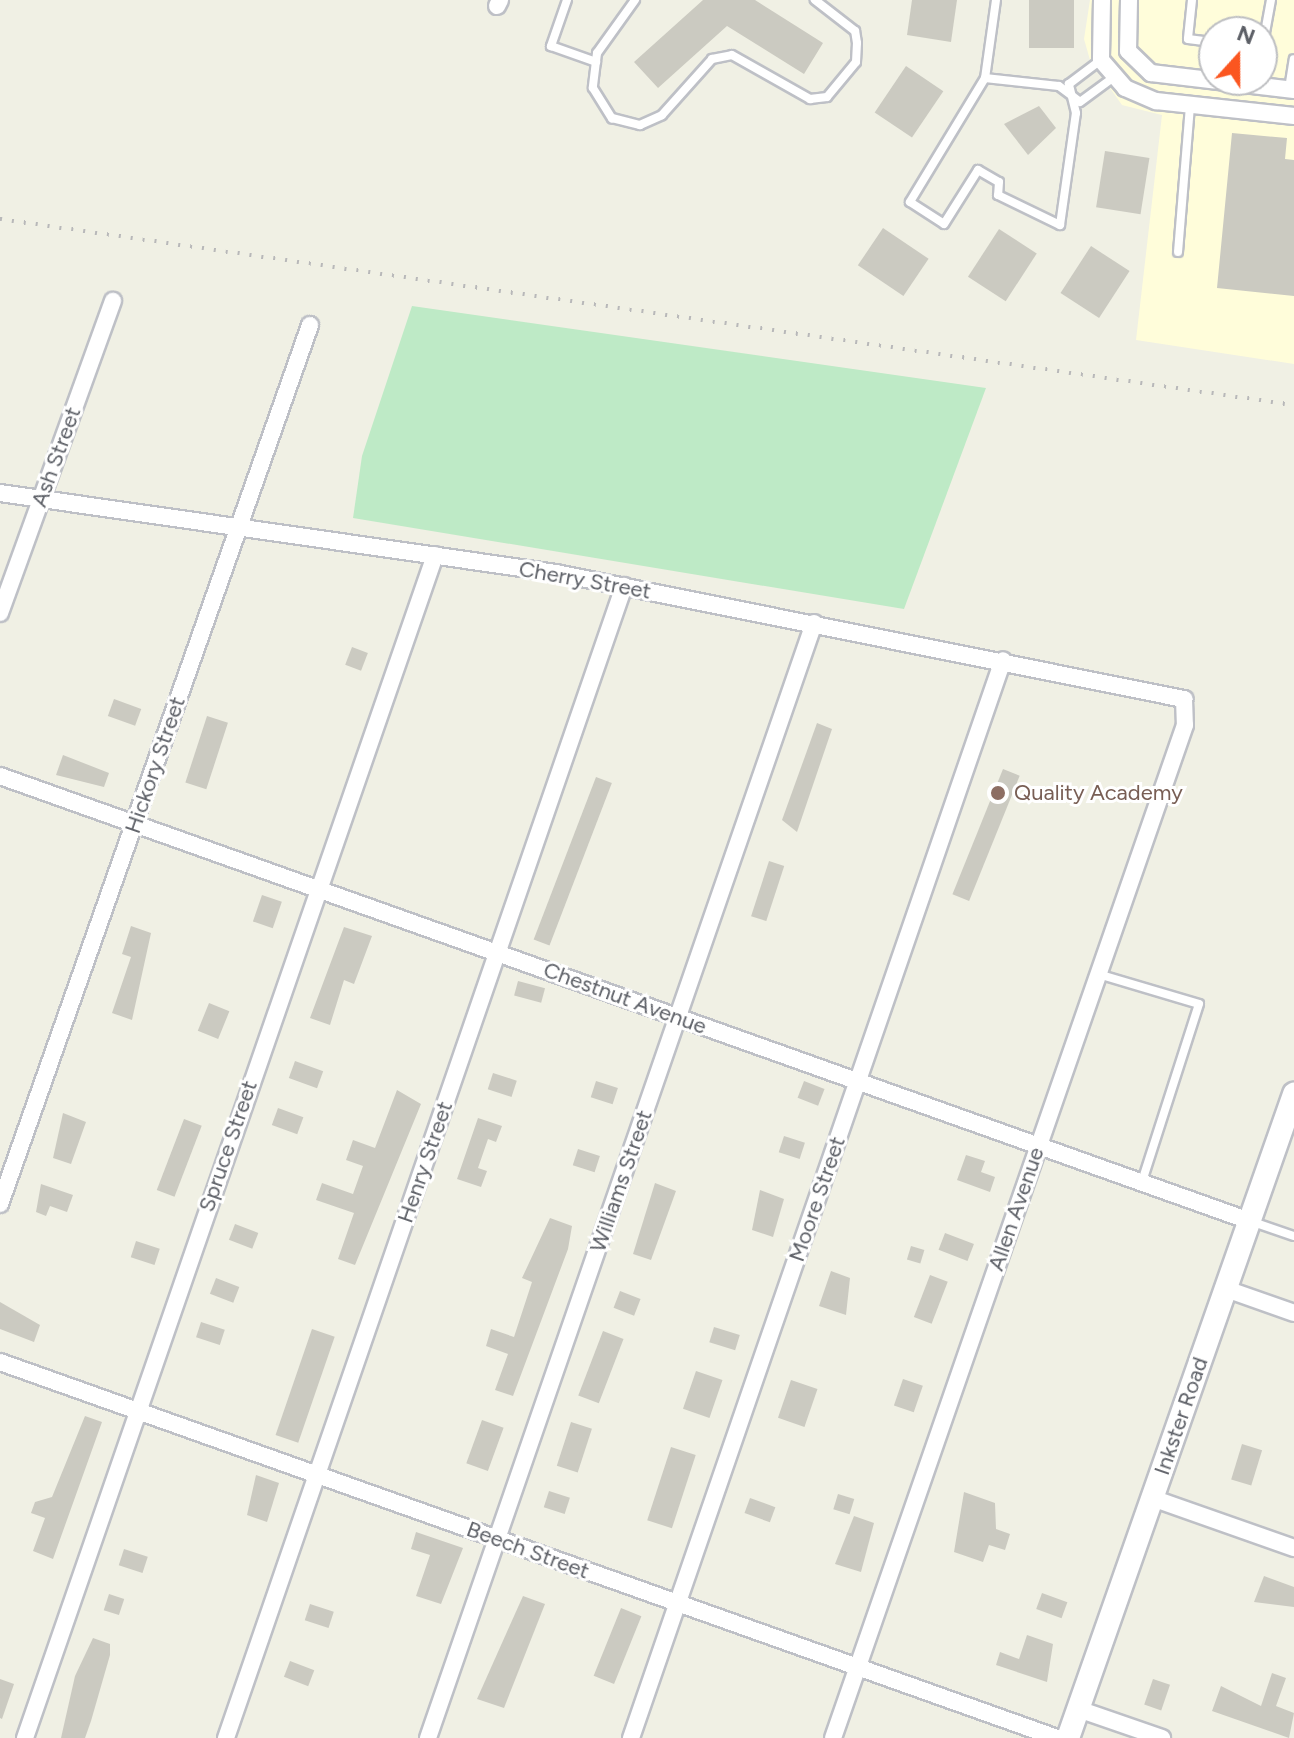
<!DOCTYPE html>
<html>
<head>
<meta charset="utf-8">
<style>
	body { margin:0 }
	#map { position:relative; width:1294px; height:1738px; overflow:hidden; background:#f0f0e4; font-family:Figtree,sans-serif }
	div>[style] { position:absolute }
	[style*='--x'] { left:calc(var(--x)*1px); top:calc(var(--y)*1px); width:calc(var(--w)*1px); rotate:calc(var(--a)*1deg) }
	.commercial>* { inset:0; background:#fffdda }
	.green>* { inset:0; background:#beeac6 }
	.building>* { inset:0; background:#cbcac1; transform-origin:0 0 }
	.roads { filter:drop-shadow(2px 0 #bec0c6) drop-shadow(-2px 0 #bec0c6) drop-shadow(0 2px #bec0c6) drop-shadow(0 -2px #bec0c6) }
	.service>* { height:8px; margin:-4px; padding:0 4px; transform-origin:4px; border-radius:4px; background:#fff }
	.minor>* { height:16px; margin:-8px; padding:0 8px; transform-origin:8px; border-radius:8px; background:#fff }
	.secondary>* { height:22px; margin:-11px; padding:0 11px; transform-origin:11px; border-radius:11px; background:#fff }
	.rail>* { height:4px; margin-top:-2px; transform-origin:0; background:repeating-linear-gradient(90deg,#b8b8b9 0 2px,transparent 0 12px) }
	.dots>* { width:22px; height:22px; translate:-50% -50%; box-sizing:border-box; border:4px solid #fff; border-radius:50% }
	span { translate:-50% -50%; white-space:nowrap; text-align:center; line-height:1.15; -webkit-text-stroke:6px #fff; paint-order:stroke }
	.street-label { font-size:22px; color:#5c5f66 }
	.education-label { font-size:22px; color:#785e54 }
	.left { translate:0 -50%; text-align:left }
	.north { position:absolute; left:1198px; top:16px; width:80px; height:80px; box-sizing:border-box; background:#fff; border:2px solid #bebfc2; border-radius:50%; rotate:21deg; font-size:22px; font-weight:700; line-height:32px; text-align:center; color:#5c5f66 }
	.north::after { content:''; display:block; margin:auto; width:28px; height:36px; background:#fb5620; clip-path:polygon(50% 0,100% 100%,50% 72%,0 100%) }
</style>
</head>
<body>
<div id="map">
	<div class="commercial">
		<div style="clip-path:polygon(evenodd,1090px 0,1294px 0,1294px 364px,1136px 340px,1162px 115px,1122px 105px,1090px 60px,1084px 39px,1090px 0,1214px 32px,1262px 32px,1262px 80px,1214px 80px,1214px 32px)"></div>
	</div>
	<div class="green">
		<div style="clip-path:polygon(412px 306px,986px 388px,904px 609px,353px 518px,362px 456px)"></div>
	</div>
	<div class="building">
		<div style="clip-path:polygon(703px 0,755px 0,823px 43px,804px 74px,727px 26px,658px 88px,634px 62px)"></div>
		<div style="clip-path:polygon(912px 0,957px 0,951px 42px,907px 35px)"></div>
		<div style="left:1029px;top:0;width:45px;height:48px"></div>
		<div style="left:906px;top:66px;width:45px;height:56px;rotate:34deg"></div>
		<div style="clip-path:polygon(1039px 106px,1056px 128px,1028px 155px,1004px 124px)"></div>
		<div style="clip-path:polygon(1232px 133px,1287px 138px,1285px 159px,1294px 160px,1294px 296px,1217px 288px)"></div>
		<div style="left:1105px;top:151px;width:45px;height:57px;rotate:9deg"></div>
		<div style="left:883px;top:228px;width:55px;height:45px;rotate:34deg"></div>
		<div style="left:999px;top:229px;width:45px;height:57px;rotate:33deg"></div>
		<div style="left:1091px;top:246px;width:46px;height:56px;rotate:33deg"></div>
		<div style="left:352px;top:647px;width:17px;height:19px;rotate:21deg"></div>
		<div style="left:114px;top:699px;width:29px;height:18px;rotate:20deg"></div>
		<div style="left:207px;top:716px;width:22px;height:70px;rotate:18deg"></div>
		<div style="clip-path:polygon(817px 723px,832px 729px,797px 832px,782px 820px)"></div>
		<div style="clip-path:polygon(63px 755px,109px 773px,104px 787px,56px 775px)"></div>
		<div style="left:1003px;top:769px;width:18px;height:135px;rotate:22deg"></div>
		<div style="left:596px;top:777px;width:17px;height:174px;rotate:21deg"></div>
		<div style="left:769px;top:861px;width:16px;height:58px;rotate:18deg"></div>
		<div style="left:262px;top:895px;width:21px;height:28px;rotate:19deg"></div>
		<div style="clip-path:polygon(131px 926px,151px 933px,132px 1020px,112px 1013px,131px 957px,122px 954px)"></div>
		<div style="clip-path:polygon(344px 927px,372px 936px,354px 984px,344px 980px,330px 1025px,310px 1018px)"></div>
		<div style="left:518px;top:981px;width:28px;height:15px;rotate:15deg"></div>
		<div style="left:209px;top:1003px;width:22px;height:30px;rotate:22deg"></div>
		<div style="left:295px;top:1061px;width:30px;height:18px;rotate:20deg"></div>
		<div style="left:493px;top:1073px;width:25px;height:17px;rotate:18deg"></div>
		<div style="left:596px;top:1081px;width:23px;height:17px;rotate:18deg"></div>
		<div style="left:804px;top:1081px;width:22px;height:18px;rotate:21deg"></div>
		<div style="clip-path:polygon(397px 1090px,421px 1104px,355px 1265px,338px 1259px,354px 1213px,316px 1200px,322px 1183px,353px 1194px,363px 1166px,346px 1160px,353px 1140px,375px 1148px)"></div>
		<div style="left:278px;top:1108px;width:27px;height:18px;rotate:20deg"></div>
		<div style="clip-path:polygon(63px 1113px,86px 1122px,71px 1164px,53px 1158px)"></div>
		<div style="clip-path:polygon(478px 1118px,502px 1126px,496px 1142px,488px 1139px,478px 1168px,487px 1171px,481px 1187px,457px 1179px)"></div>
		<div style="left:184px;top:1119px;width:19px;height:76px;rotate:21deg"></div>
		<div style="left:784px;top:1136px;width:22px;height:17px;rotate:18deg"></div>
		<div style="left:578px;top:1149px;width:23px;height:17px;rotate:18deg"></div>
		<div style="clip-path:polygon(966px 1155px,985px 1161px,981px 1172px,995px 1177px,990px 1192px,957px 1180px)"></div>
		<div style="clip-path:polygon(655px 1183px,676px 1191px,651px 1260px,633px 1254px)"></div>
		<div style="clip-path:polygon(41px 1184px,73px 1195px,67px 1212px,50px 1206px,46px 1216px,36px 1212px)"></div>
		<div style="clip-path:polygon(760px 1190px,784px 1199px,773px 1237px,752px 1230px)"></div>
		<div style="clip-path:polygon(550px 1218px,572px 1226px,568px 1249px,513px 1396px,495px 1390px,508px 1354px,486px 1346px,491px 1329px,514px 1337px,532px 1282px,522px 1278px)"></div>
		<div style="left:235px;top:1224px;width:25px;height:17px;rotate:21deg"></div>
		<div style="left:945px;top:1233px;width:31px;height:18px;rotate:21deg"></div>
		<div style="left:136px;top:1241px;width:25px;height:17px;rotate:18deg"></div>
		<div style="left:911px;top:1246px;width:14px;height:14px;rotate:17deg"></div>
		<div style="clip-path:polygon(831px 1271px,850px 1278px,846px 1315px,819px 1306px)"></div>
		<div style="left:930px;top:1275px;width:19px;height:45px;rotate:21deg"></div>
		<div style="left:216px;top:1278px;width:25px;height:17px;rotate:21deg"></div>
		<div style="left:620px;top:1291px;width:22px;height:18px;rotate:21deg"></div>
		<div style="clip-path:polygon(0 1302px,40px 1325px,34px 1342px,0 1329px)"></div>
		<div style="left:201px;top:1322px;width:25px;height:16px;rotate:18deg"></div>
		<div style="left:714px;top:1327px;width:27px;height:16px;rotate:17deg"></div>
		<div style="left:312px;top:1329px;width:24px;height:112px;rotate:19deg"></div>
		<div style="left:603px;top:1331px;width:22px;height:69px;rotate:21deg"></div>
		<div style="left:696px;top:1371px;width:28px;height:40px;rotate:19deg"></div>
		<div style="left:903px;top:1379px;width:21px;height:28px;rotate:19deg"></div>
		<div style="left:791px;top:1380px;width:28px;height:40px;rotate:19deg"></div>
		<div style="clip-path:polygon(85px 1416px,102px 1422px,53px 1559px,33px 1551px,45px 1518px,31px 1513px,35px 1502px,52px 1497px)"></div>
		<div style="left:482px;top:1420px;width:23px;height:46px;rotate:20deg"></div>
		<div style="left:571px;top:1422px;width:22px;height:46px;rotate:18deg"></div>
		<div style="left:1242px;top:1444px;width:21px;height:37px;rotate:17deg"></div>
		<div style="left:671px;top:1447px;width:26px;height:77px;rotate:18deg"></div>
		<div style="clip-path:polygon(256px 1475px,279px 1483px,267px 1522px,247px 1515px)"></div>
		<div style="left:549px;top:1491px;width:22px;height:17px;rotate:18deg"></div>
		<div style="clip-path:polygon(964px 1492px,995px 1503px,996px 1529px,1010px 1534px,1005px 1550px,989px 1545px,983px 1562px,954px 1552px)"></div>
		<div style="left:838px;top:1494px;width:17px;height:16px;rotate:17deg"></div>
		<div style="left:750px;top:1498px;width:27px;height:16px;rotate:20deg"></div>
		<div style="clip-path:polygon(854px 1516px,874px 1523px,861px 1572px,835px 1564px)"></div>
		<div style="clip-path:polygon(416px 1532px,463px 1548px,441px 1604px,416px 1596px,430px 1555px,411px 1549px)"></div>
		<div style="left:124px;top:1549px;width:25px;height:17px;rotate:18deg"></div>
		<div style="clip-path:polygon(1264px 1576px,1294px 1587px,1294px 1607px,1254px 1602px)"></div>
		<div style="left:1042px;top:1593px;width:27px;height:17px;rotate:20deg"></div>
		<div style="left:109px;top:1594px;width:16px;height:17px;rotate:18deg"></div>
		<div style="clip-path:polygon(523px 1596px,545px 1604px,504px 1708px,477px 1699px)"></div>
		<div style="left:310px;top:1604px;width:25px;height:17px;rotate:18deg"></div>
		<div style="left:621px;top:1608px;width:22px;height:73px;rotate:22deg"></div>
		<div style="clip-path:polygon(1027px 1635px,1053px 1644px,1047px 1682px,996px 1665px,1000px 1652px,1019px 1659px)"></div>
		<div style="clip-path:polygon(93px 1638px,110px 1644px,110px 1655px,91px 1721px,85px 1738px,61px 1738px,75px 1676px)"></div>
		<div style="left:290px;top:1661px;width:26px;height:17px;rotate:21deg"></div>
		<div style="clip-path:polygon(1272px 1673px,1286px 1678px,1276px 1706px,1294px 1713px,1289px 1738px,1212px 1711px,1221px 1686px,1261px 1706px)"></div>
		<div style="clip-path:polygon(0 1679px,14px 1684px,2px 1719px,0 1718px)"></div>
		<div style="left:1153px;top:1679px;width:18px;height:27px;rotate:19deg"></div>
	</div>
	<div class="roads">
		<div class="service">
			<div style="--x:567;--y:0;--w:49;--a:109.2"></div>
			<div style="--x:551;--y:46;--w:48;--a:19.6"></div>
			<div style="--x:635;--y:0;--w:65;--a:125.6"></div>
			<div style="--x:597;--y:53;--w:35;--a:97"></div>
			<div style="--x:593;--y:88;--w:36;--a:58"></div>
			<div style="--x:612;--y:118;--w:29;--a:14"></div>
			<div style="--x:640;--y:125;--w:24;--a:-24"></div>
			<div style="--x:662;--y:115;--w:75;--a:-48.2"></div>
			<div style="--x:712;--y:59;--w:20;--a:-11"></div>
			<div style="--x:732;--y:55;--w:90;--a:29.4"></div>
			<div style="--x:810;--y:99;--w:17;--a:-7"></div>
			<div style="--x:827;--y:97;--w:45;--a:-50.4"></div>
			<div style="--x:856;--y:62;--w:19;--a:-87"></div>
			<div style="--x:857;--y:43;--w:12;--a:-99"></div>
			<div style="--x:855;--y:31;--w:51;--a:-142.2"></div>
			<div style="--x:996;--y:0;--w:79;--a:98"></div>
			<div style="--x:985;--y:78;--w:74;--a:6.2"></div>
			<div style="--x:1059;--y:86;--w:26;--a:37"></div>
			<div style="--x:1080;--y:102;--w:42;--a:-36.3"></div>
			<div style="--x:1192;--y:0;--w:39;--a:96"></div>
			<div style="--x:1188;--y:39;--w:26;--a:7"></div>
			<div style="--x:1262;--y:49;--w:50;--a:-79.6"></div>
			<div style="--x:985;--y:78;--w:145;--a:121.2"></div>
			<div style="--x:910;--y:202;--w:40;--a:32.9"></div>
			<div style="--x:944;--y:224;--w:64;--a:-57.8"></div>
			<div style="--x:978;--y:170;--w:24;--a:30"></div>
			<div style="--x:999;--y:182;--w:13;--a:94"></div>
			<div style="--x:998;--y:195;--w:69;--a:25.8"></div>
			<div style="--x:1060;--y:225;--w:113;--a:-81.9"></div>
			<div style="--x:1076;--y:113;--w:30;--a:-104"></div>
			<div style="--x:1069;--y:84;--w:40;--a:-37"></div>
			<div style="--x:1289;--y:89;--w:30;--a:-81"></div>
			<div style="--x:1178;--y:252;--w:147;--a:-85.3"></div>
			<div style="--x:1098;--y:974;--w:105;--a:16.5"></div>
			<div style="--x:1199;--y:1004;--w:187;--a:107.8"></div>
			<div style="--x:1253;--y:1222;--w:43;--a:18.9"></div>
		</div>
		<div class="minor">
			<div style="--x:1102;--y:0;--w:60;--a:91"></div>
			<div style="--x:1101;--y:60;--w:37;--a:49"></div>
			<div style="--x:1125;--y:88;--w:34;--a:23"></div>
			<div style="--x:1156;--y:101;--w:139;--a:6.2"></div>
			<div style="--x:1129;--y:0;--w:51;--a:91.1"></div>
			<div style="--x:1128;--y:51;--w:32;--a:44"></div>
			<div style="--x:1151;--y:73;--w:144;--a:6.8"></div>
			<div style="--x:497;--y:6;--w:7;--a:-63"></div>
			<div style="--x:0;--y:493;--w:562;--a:8.19"></div>
			<div style="--x:556;--y:573;--w:641;--a:11.35"></div>
			<div style="--x:1184;--y:699;--w:26;--a:88"></div>
			<div style="--x:1185;--y:725;--w:1072;--a:109.16"></div>
			<div style="--x:0;--y:613;--w:332;--a:-70.1"></div>
			<div style="--x:0;--y:776;--w:1327;--a:19.6"></div>
			<div style="--x:0;--y:1204;--w:932;--a:-70.57"></div>
			<div style="--x:1226;--y:1289;--w:72;--a:19.4"></div>
			<div style="--x:0;--y:1362;--w:1122;--a:19.58"></div>
			<div style="--x:1152;--y:1498;--w:151;--a:19.4"></div>
			<div style="--x:1078;--y:1709;--w:89;--a:19"></div>
			<div style="--x:25;--y:1738;--w:1252;--a:-70.88"></div>
			<div style="--x:226;--y:1738;--w:1219;--a:-70.94"></div>
			<div style="--x:428;--y:1738;--w:1180;--a:-70.9"></div>
			<div style="--x:631;--y:1738;--w:1140;--a:-70.96"></div>
		</div>
		<div class="secondary">
			<div style="--x:1068;--y:1738;--w:683;--a:-70.66"></div>
		</div>
	</div>
	<div class="rail">
		<div style="--x:0;--y:219;--w:1307;--a:8.18"></div>
	</div>
	<div class="dots">
		<div style="left:998px;top:793px;background:#8d6e63"></div>
	</div>
	<div class="street-label">
		<span style="left:56px;top:457px;rotate:-70deg">Ash Street</span>
		<span style="left:585px;top:580px;rotate:10deg">Cherry Street</span>
		<span style="left:155px;top:765px;rotate:-71deg">Hickory Street</span>
		<span style="left:625px;top:998px;rotate:20deg">Chestnut Avenue</span>
		<span style="left:228px;top:1146px;rotate:-71deg">Spruce Street</span>
		<span style="left:425px;top:1162px;rotate:-71deg">Henry Street</span>
		<span style="left:621px;top:1181px;rotate:-71deg">Williams Street</span>
		<span style="left:817px;top:1199px;rotate:-71deg">Moore Street</span>
		<span style="left:1016px;top:1209px;rotate:-71deg">Allen Avenue</span>
		<span style="left:1181px;top:1416px;rotate:-71deg">Inkster Road</span>
		<span style="left:528px;top:1550px;rotate:20deg">Beech Street</span>
	</div>
	<div class="education-label">
		<span class="left" style="left:1014px;top:793px">Quality Academy</span>
	</div>
	<div class="north">N</div>
</div>
</body>
</html>
